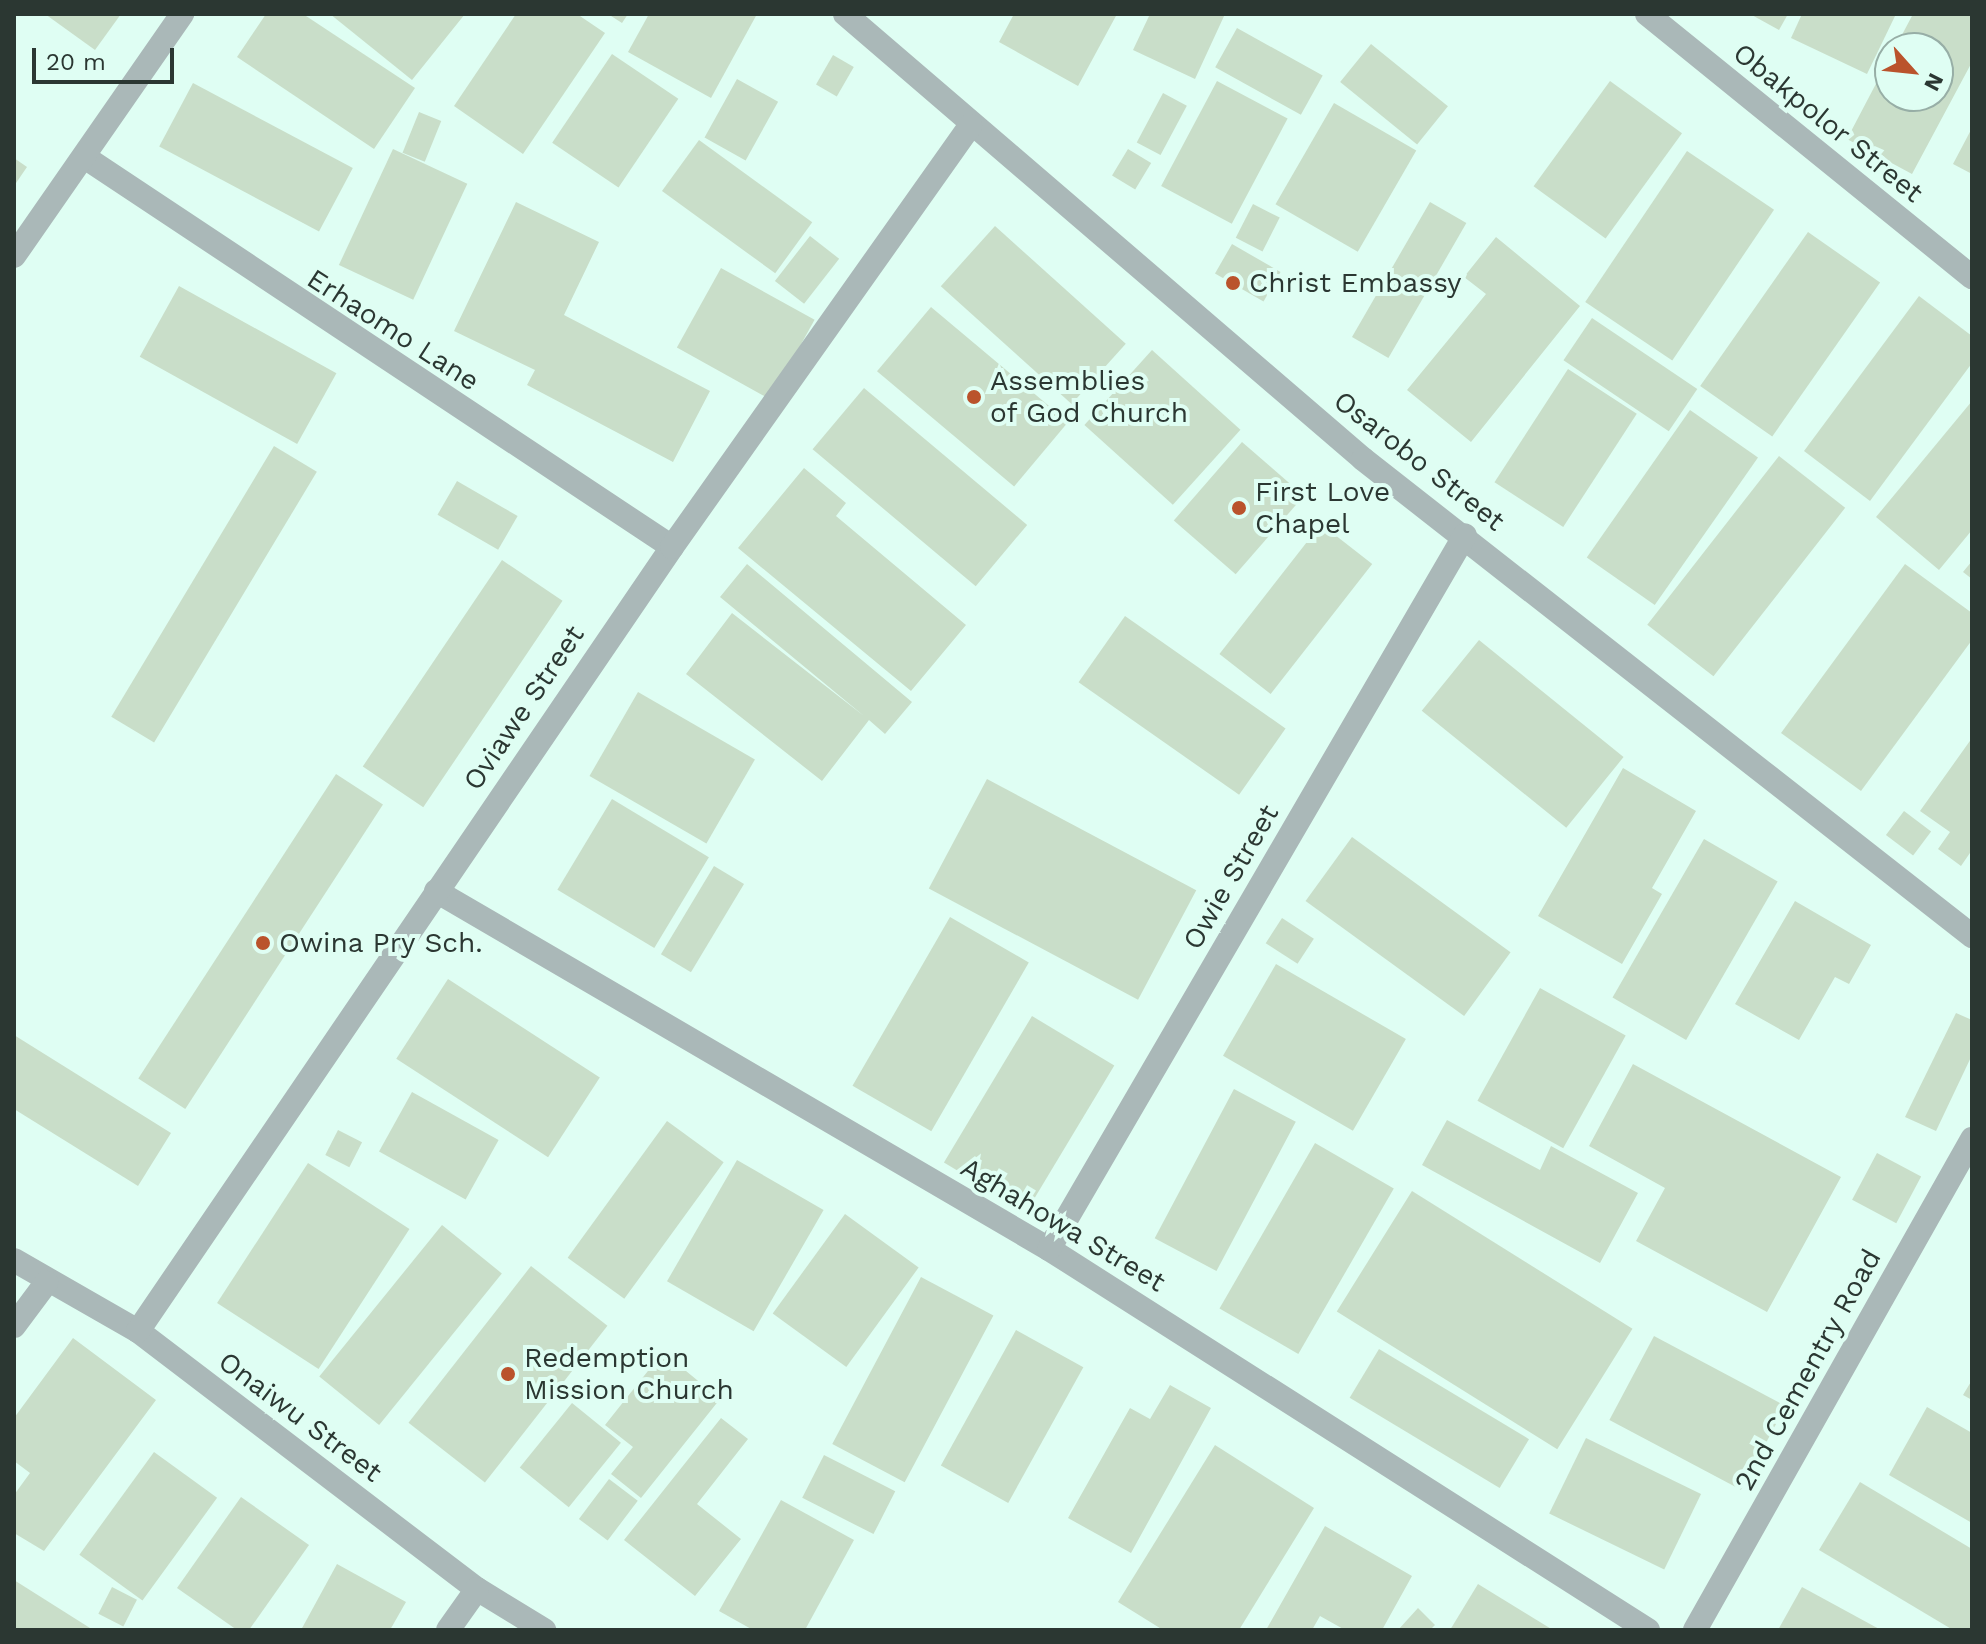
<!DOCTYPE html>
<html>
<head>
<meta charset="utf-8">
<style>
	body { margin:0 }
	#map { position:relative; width:1986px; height:1644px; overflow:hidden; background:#dffef3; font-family:"Work Sans",sans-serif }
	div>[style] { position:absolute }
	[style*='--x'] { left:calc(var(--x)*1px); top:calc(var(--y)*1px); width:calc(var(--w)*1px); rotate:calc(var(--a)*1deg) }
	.building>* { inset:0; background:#c9dec9; transform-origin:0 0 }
	.street>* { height:24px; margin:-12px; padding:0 12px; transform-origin:12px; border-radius:12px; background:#aab8b8 }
	.dots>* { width:22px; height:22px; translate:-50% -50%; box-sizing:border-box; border:4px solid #dffef3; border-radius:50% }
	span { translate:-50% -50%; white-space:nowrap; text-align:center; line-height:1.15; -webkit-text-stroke:8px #dffef3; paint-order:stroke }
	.street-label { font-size:28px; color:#2b3732 }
	.poi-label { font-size:28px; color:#2b3732 }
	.left { translate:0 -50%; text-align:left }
	.frame { position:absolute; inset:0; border:16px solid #2b3732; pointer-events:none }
	.north { position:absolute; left:1874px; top:32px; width:80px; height:80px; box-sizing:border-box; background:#dffef3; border:2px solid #97aea6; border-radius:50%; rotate:117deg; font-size:22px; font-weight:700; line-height:32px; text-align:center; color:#2b3732 }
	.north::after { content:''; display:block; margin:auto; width:28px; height:36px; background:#ba532c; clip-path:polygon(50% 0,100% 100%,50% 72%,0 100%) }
	.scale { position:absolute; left:32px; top:48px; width:142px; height:36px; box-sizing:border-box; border:4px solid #2b3732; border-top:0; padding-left:10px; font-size:24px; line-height:28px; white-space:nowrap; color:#2b3732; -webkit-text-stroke:6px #dffef3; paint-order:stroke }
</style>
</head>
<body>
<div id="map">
	<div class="building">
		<div style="clip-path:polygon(45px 14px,121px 14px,95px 50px)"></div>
		<div style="clip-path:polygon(266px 14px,303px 14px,415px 88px,374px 149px,237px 57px)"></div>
		<div style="clip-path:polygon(330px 14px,465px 14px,412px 80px)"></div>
		<div style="clip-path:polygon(516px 14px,577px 14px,605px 33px,523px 154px,454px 106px)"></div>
		<div style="clip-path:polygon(608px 14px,628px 14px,622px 23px)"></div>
		<div style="clip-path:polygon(649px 14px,757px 14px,711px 98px,628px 52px)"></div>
		<div style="clip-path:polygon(1014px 14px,1117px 14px,1078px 86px,999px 42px)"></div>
		<div style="clip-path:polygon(1150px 14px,1225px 14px,1195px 79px,1133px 50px)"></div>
		<div style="clip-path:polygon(1750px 14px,1788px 14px,1779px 30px)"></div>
		<div style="clip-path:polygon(1802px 14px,1896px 14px,1867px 74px,1791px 38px)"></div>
		<div style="clip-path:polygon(1913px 14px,1972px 14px,1972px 62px,1912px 174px,1847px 139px,1890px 57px,1890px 96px,1938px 96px,1938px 48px,1895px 48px)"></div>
		<div style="left:1237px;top:28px;width:98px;height:45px;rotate:29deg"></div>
		<div style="left:1371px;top:44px;width:99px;height:49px;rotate:39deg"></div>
		<div style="left:612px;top:54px;width:80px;height:107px;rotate:34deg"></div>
		<div style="left:833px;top:55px;width:24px;height:34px;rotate:30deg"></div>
		<div style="left:737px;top:79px;width:47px;height:67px;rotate:29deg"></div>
		<div style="left:1217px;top:81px;width:80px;height:119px;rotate:28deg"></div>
		<div style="left:1610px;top:81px;width:89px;height:130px;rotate:36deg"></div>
		<div style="left:193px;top:83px;width:181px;height:72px;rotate:28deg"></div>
		<div style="left:1163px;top:93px;width:27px;height:56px;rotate:28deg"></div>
		<div style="left:1334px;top:103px;width:95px;height:117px;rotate:30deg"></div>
		<div style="left:419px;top:112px;width:24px;height:44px;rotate:22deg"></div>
		<div style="clip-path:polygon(1972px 128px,1972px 174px,1953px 164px)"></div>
		<div style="left:699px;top:140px;width:140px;height:63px;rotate:36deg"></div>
		<div style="left:393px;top:149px;width:82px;height:128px;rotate:25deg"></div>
		<div style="left:1128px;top:149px;width:27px;height:31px;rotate:31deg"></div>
		<div style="left:1687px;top:151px;width:105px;height:182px;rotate:34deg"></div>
		<div style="clip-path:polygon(14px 158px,27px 167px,14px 186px)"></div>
		<div style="clip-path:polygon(516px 202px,599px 242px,564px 315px,710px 391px,673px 462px,527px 385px,535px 370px,454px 331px)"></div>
		<div style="left:1430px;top:202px;width:42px;height:156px;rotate:30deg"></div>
		<div style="left:1253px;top:204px;width:30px;height:38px;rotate:27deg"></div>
		<div style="left:995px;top:226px;width:176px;height:81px;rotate:42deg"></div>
		<div style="left:1808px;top:232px;width:88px;height:188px;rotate:35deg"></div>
		<div style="left:810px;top:236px;width:37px;height:57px;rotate:38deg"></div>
		<div style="clip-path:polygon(1496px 237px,1580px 306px,1471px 442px,1407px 390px,1486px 294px,1464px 277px)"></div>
		<div style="left:1232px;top:244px;width:56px;height:34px;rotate:30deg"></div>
		<div style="left:721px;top:268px;width:107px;height:91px;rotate:29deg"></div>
		<div style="left:179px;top:286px;width:180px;height:81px;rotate:29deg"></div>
		<div style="clip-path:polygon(1919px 296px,1972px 336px,1972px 363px,1870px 501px,1804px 451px)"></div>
		<div style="left:931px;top:307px;width:179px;height:84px;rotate:40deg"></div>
		<div style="left:1592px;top:318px;width:127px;height:51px;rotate:34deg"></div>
		<div style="left:1152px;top:350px;width:119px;height:101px;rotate:42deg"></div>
		<div style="left:1568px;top:369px;width:82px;height:135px;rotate:33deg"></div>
		<div style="left:864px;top:388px;width:213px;height:80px;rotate:40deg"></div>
		<div style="clip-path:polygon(1972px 401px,1972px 530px,1939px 570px,1876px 517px)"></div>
		<div style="left:1690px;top:410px;width:83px;height:180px;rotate:35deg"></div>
		<div style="left:1242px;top:442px;width:82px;height:104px;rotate:41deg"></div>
		<div style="left:274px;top:446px;width:50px;height:316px;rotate:31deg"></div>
		<div style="left:1779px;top:456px;width:84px;height:214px;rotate:38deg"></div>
		<div style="clip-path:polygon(804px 468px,846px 503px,836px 516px,966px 625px,911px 691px,738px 548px)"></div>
		<div style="left:457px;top:481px;width:70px;height:39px;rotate:30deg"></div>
		<div style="left:1321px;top:524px;width:65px;height:165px;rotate:38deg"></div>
		<div style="left:502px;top:560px;width:73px;height:249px;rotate:34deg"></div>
		<div style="clip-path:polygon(1972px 561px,1972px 579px,1963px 572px)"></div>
		<div style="clip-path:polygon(747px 564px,912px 702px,885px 734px,869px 720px,822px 781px,686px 674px,732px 613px,864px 716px,720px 597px)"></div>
		<div style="clip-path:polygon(1905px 564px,1972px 613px,1972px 640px,1861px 791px,1781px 733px)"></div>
		<div style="left:1125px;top:616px;width:196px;height:81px;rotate:35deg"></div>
		<div style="left:1479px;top:640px;width:186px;height:91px;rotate:39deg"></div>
		<div style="left:638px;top:692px;width:135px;height:97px;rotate:30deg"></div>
		<div style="clip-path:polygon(1972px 738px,1972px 850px,1961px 866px,1938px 849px,1950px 832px,1920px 811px)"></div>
		<div style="clip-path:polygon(1623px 768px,1696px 811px,1652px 888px,1662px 894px,1622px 964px,1538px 916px)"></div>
		<div style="left:336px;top:774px;width:56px;height:363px;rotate:33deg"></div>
		<div style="left:987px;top:779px;width:237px;height:124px;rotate:28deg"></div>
		<div style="left:612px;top:799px;width:113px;height:106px;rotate:31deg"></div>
		<div style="left:1904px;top:811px;width:34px;height:30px;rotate:37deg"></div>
		<div style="left:1352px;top:837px;width:196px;height:79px;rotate:36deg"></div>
		<div style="left:1704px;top:839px;width:85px;height:183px;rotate:30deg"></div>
		<div style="left:714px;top:866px;width:35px;height:103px;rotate:31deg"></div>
		<div style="clip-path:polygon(1795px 901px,1871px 945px,1849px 984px,1835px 977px,1799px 1040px,1735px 1004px)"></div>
		<div style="left:950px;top:917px;width:91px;height:195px;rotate:30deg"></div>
		<div style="left:1282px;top:918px;width:38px;height:30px;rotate:33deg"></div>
		<div style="left:1276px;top:964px;width:150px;height:106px;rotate:30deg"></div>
		<div style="left:448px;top:979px;width:181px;height:95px;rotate:33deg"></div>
		<div style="left:1540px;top:988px;width:98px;height:129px;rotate:29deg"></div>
		<div style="clip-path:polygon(1956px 1013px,1972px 1020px,1972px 1055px,1936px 1131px,1905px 1117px)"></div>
		<div style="left:1032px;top:1016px;width:96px;height:171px;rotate:31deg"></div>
		<div style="clip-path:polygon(14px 1035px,171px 1133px,138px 1186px,14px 1109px)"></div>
		<div style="clip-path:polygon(1633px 1064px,1841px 1177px,1767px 1312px,1636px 1241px,1665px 1188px,1589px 1146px)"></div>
		<div style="left:1234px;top:1089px;width:70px;height:169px;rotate:28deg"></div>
		<div style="left:412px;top:1092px;width:99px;height:68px;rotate:29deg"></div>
		<div style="clip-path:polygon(1447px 1120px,1540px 1170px,1551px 1146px,1638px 1193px,1600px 1263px,1422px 1165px)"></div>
		<div style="left:667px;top:1121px;width:70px;height:169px;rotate:36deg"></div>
		<div style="left:338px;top:1130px;width:27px;height:28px;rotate:27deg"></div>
		<div style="left:1315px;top:1143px;width:91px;height:191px;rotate:30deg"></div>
		<div style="left:1877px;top:1153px;width:50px;height:53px;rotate:28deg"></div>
		<div style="left:737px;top:1160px;width:100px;height:140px;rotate:30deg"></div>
		<div style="left:308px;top:1163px;width:121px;height:167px;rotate:33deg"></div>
		<div style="left:1412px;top:1191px;width:260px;height:142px;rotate:32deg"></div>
		<div style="left:845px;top:1214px;width:91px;height:123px;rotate:36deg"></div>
		<div style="left:442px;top:1225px;width:77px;height:195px;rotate:39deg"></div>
		<div style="left:531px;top:1266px;width:97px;height:199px;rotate:38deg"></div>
		<div style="left:921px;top:1277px;width:82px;height:189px;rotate:28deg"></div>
		<div style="left:1016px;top:1330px;width:77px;height:155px;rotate:29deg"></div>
		<div style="left:1654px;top:1336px;width:149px;height:95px;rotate:28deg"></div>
		<div style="clip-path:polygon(73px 1338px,156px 1400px,44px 1551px,14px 1533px,14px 1495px,30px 1473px,14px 1461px,14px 1418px)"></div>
		<div style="left:1379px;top:1349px;width:175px;height:57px;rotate:31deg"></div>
		<div style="clip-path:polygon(663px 1352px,720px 1399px,641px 1498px,611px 1474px,633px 1447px,605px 1425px)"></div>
		<div style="clip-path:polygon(1972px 1380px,1972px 1400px,1963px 1395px)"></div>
		<div style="clip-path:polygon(1170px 1385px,1211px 1408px,1131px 1553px,1068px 1518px,1130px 1408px,1150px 1419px)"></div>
		<div style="left:572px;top:1403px;width:63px;height:83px;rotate:39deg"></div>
		<div style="clip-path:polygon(1927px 1407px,1972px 1433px,1972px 1523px,1889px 1475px)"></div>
		<div style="clip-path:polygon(721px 1418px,748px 1439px,697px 1504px,741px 1539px,695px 1596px,624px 1540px)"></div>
		<div style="left:1586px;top:1438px;width:128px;height:84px;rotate:26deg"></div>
		<div style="clip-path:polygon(1215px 1445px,1314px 1508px,1239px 1630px,1163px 1630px,1118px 1602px)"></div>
		<div style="left:154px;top:1452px;width:78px;height:127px;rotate:36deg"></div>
		<div style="left:824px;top:1455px;width:80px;height:48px;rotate:27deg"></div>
		<div style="left:609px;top:1479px;width:36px;height:50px;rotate:37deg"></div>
		<div style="clip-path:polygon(1860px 1482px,1972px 1549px,1972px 1630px,1953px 1630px,1819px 1550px)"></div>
		<div style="clip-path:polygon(241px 1497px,309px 1545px,249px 1630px,237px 1630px,177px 1588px)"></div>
		<div style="clip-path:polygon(781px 1500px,854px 1540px,805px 1630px,753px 1630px,719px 1611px)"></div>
		<div style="clip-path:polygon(1325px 1526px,1412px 1576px,1382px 1630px,1345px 1630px,1320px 1616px,1312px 1630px,1266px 1630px)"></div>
		<div style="clip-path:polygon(337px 1564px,406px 1602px,390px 1630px,301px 1630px)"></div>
		<div style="clip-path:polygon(14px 1580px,90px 1628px,89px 1630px,14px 1630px)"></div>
		<div style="clip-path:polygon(1478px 1584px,1553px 1630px,1450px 1630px)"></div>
		<div style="left:112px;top:1587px;width:28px;height:30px;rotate:27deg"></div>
		<div style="clip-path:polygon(1802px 1587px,1881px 1630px,1778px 1630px)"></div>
		<div style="clip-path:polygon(1418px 1608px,1435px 1625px,1430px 1630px,1398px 1630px)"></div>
	</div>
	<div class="street">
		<div style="--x:845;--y:14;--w:683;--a:40.66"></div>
		<div style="--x:1363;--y:459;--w:774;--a:38.07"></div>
		<div style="--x:1647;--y:14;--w:418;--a:39"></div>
		<div style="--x:86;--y:158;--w:703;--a:33.58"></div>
		<div style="--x:14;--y:256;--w:295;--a:-55.2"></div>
		<div style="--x:436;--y:891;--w:710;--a:30.29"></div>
		<div style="--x:1049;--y:1249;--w:710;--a:32.46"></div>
		<div style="--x:1049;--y:1249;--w:826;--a:-59.77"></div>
		<div style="--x:14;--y:1260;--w:143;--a:29.8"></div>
		<div style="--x:138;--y:1331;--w:426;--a:37.3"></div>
		<div style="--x:477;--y:1589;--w:79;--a:31.5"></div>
		<div style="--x:14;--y:1326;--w:54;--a:-53.3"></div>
		<div style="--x:138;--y:1331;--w:949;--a:-55.74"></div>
		<div style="--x:672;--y:547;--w:516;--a:-54.71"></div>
		<div style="--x:448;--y:1630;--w:50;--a:-54.7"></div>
		<div style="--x:1695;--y:1630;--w:564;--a:-60.57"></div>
	</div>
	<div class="dots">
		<div style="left:1233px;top:283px;background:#ba532c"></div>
		<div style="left:974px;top:397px;background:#ba532c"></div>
		<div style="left:1239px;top:508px;background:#ba532c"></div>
		<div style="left:263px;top:943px;background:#ba532c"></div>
		<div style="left:508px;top:1374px;background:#ba532c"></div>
	</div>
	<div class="street-label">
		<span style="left:1828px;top:123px;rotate:39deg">Obakpolor Street</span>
		<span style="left:393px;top:330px;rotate:33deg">Erhaomo Lane</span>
		<span style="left:1419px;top:461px;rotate:38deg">Osarobo Street</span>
		<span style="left:524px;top:708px;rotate:-56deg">Oviawe Street</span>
		<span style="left:1231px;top:877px;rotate:-60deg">Owie Street</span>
		<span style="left:1063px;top:1225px;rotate:31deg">Aghahowa Street</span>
		<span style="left:1808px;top:1370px;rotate:-61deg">2nd Cementry Road</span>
		<span style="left:300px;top:1417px;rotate:37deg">Onaiwu Street</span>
	</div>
	<div class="poi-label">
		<span class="left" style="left:1249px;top:283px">Christ Embassy</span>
		<span class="left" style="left:990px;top:397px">Assemblies<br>of God Church</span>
		<span class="left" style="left:1255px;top:508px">First Love<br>Chapel</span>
		<span class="left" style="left:279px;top:943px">Owina Pry Sch.</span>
		<span class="left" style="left:524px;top:1374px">Redemption<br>Mission Church</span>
	</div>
	<div class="frame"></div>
	<div class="north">N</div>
	<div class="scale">20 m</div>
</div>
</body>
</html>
